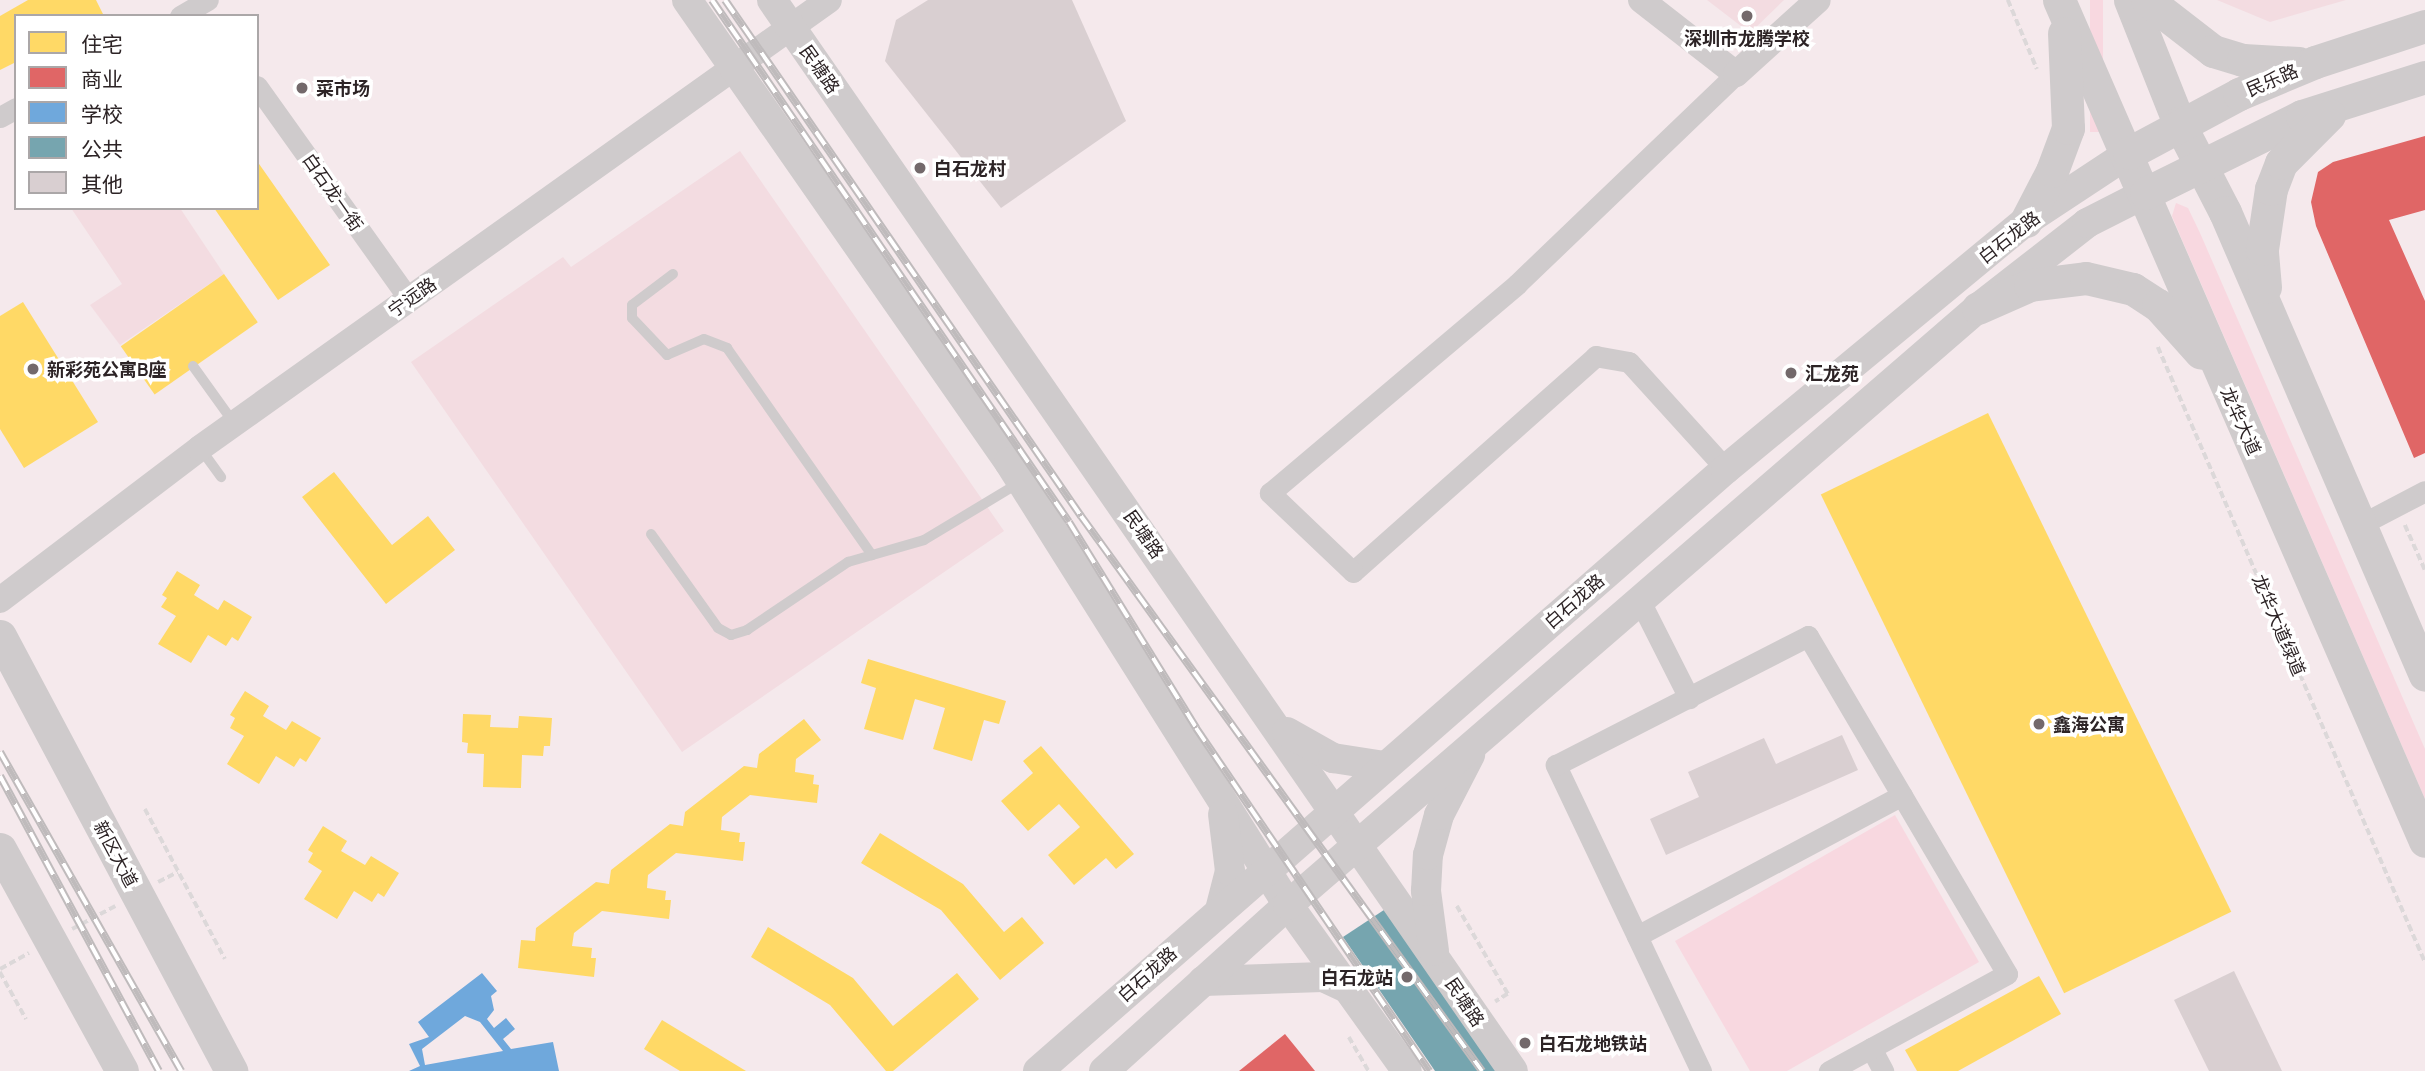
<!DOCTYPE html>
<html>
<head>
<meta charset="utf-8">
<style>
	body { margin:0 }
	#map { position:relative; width:2425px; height:1071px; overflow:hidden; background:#f5e9ec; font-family:Manrope,"Noto Sans SC",sans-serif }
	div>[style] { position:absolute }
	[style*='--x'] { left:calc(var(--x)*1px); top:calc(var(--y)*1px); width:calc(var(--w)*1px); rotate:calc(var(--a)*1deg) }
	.built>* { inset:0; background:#f3dce1 }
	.green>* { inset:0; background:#f8d8e0; transform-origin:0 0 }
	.homes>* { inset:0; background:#ffd966; transform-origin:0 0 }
	.shops>* { inset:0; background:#e06666 }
	.schools>* { inset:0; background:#6fa8dc }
	.public>* { inset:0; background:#76a5af }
	.building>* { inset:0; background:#d9cfd1 }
	.path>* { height:3.5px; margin-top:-1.75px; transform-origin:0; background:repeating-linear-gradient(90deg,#dcd8d9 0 7px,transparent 0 10.5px) }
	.service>* { height:10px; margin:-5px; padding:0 5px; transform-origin:5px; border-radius:5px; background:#cfcbcc }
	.minor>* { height:21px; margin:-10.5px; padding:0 10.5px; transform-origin:10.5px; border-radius:10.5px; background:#cfcbcc }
	.tertiary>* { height:26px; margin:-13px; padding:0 13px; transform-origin:13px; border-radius:13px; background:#cfcbcc }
	.secondary>* { height:30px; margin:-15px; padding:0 15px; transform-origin:15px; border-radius:15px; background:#cfcbcc }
	.primary>* { height:33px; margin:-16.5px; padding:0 16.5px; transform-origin:16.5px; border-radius:16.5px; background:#cfcbcc }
	.rail>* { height:8px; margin-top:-4px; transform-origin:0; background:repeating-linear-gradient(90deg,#fff 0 16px,#bfbbbc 0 32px); box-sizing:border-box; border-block:2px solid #bfbbbc }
	.dots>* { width:19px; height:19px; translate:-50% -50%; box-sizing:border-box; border:4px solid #fff; border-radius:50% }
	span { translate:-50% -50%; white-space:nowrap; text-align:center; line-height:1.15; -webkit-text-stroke:7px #fff; paint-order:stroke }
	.poi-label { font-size:18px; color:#2d2426; font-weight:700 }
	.left { translate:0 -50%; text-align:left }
	.right { translate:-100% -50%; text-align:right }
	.street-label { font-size:18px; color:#2d2426 }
	.legend { position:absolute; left:14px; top:14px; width:245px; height:196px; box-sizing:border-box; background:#fff; border:2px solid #aba7a8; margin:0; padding:9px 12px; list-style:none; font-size:21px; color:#2d2426 }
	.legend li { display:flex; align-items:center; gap:14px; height:35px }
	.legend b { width:35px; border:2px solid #aba7a8 }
</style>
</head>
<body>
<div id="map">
	<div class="built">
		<div style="clip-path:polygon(1707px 0,1784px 0,1750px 33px)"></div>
		<div style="clip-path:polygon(2217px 0,2346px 0,2270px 22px)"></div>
		<div style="clip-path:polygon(740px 151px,1004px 531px,682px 752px,411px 362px,563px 257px,571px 267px)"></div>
		<div style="clip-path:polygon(71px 208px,180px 208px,224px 274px,120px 345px,90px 305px,122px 284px)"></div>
	</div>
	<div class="green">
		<div style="left:2090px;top:0;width:13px;height:132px"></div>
		<div style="clip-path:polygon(2176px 203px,2188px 208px,2200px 233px,2425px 749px,2425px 799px,2182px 240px,2172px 216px)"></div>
		<div style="clip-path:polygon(1895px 815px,1979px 962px,1787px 1071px,1750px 1071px,1675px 941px)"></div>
	</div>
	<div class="homes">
		<div style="clip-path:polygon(28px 0,96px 0,103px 14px,16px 16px,16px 62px,0 70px,0 16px)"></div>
		<div style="clip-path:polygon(257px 161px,330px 265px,278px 300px,214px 208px,257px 208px)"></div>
		<div style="left:224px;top:274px;width:59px;height:126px;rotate:55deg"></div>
		<div style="clip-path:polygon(23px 302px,98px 422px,24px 468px,0 429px,0 316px)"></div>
		<div style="left:1988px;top:413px;width:555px;height:186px;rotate:64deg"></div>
		<div style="clip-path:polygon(334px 472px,392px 545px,428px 516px,455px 550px,386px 604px,302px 497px)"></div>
		<div style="clip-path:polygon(177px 571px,200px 585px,194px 595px,218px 610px,224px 600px,252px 617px,238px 641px,232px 637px,226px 646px,208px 635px,191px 663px,158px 644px,176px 616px,161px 607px,167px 598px,162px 595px)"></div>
		<div style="clip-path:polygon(868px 659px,1006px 701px,999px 724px,984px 720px,972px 761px,933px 749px,945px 708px,915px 699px,903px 740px,864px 729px,876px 688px,861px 683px)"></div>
		<div style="clip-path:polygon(245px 691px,269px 706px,263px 716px,286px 730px,292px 721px,321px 738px,306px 762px,300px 758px,294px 767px,276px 756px,259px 784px,227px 764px,244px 736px,230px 728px,235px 718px,230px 715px)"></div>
		<div style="clip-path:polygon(463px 714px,491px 715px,490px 727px,518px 728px,519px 716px,552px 718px,550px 746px,544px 746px,543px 756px,522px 755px,521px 788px,483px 787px,484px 754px,467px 753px,468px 743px,462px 742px)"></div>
		<div style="clip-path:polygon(804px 719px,821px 740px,796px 759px,795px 772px,814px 775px,813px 784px,819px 785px,817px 803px,750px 795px,722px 817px,721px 830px,740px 833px,739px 842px,745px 842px,743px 861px,676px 853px,648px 875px,647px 888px,666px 891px,665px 900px,671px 900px,669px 919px,602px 911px,574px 933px,572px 946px,592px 948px,591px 958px,596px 958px,594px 977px,518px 968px,521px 940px,535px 941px,536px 928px,596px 882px,609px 884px,611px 870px,670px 824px,683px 826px,685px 812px,744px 766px,757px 768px,759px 754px)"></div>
		<div style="clip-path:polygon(1041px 746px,1134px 854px,1116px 869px,1106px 858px,1074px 885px,1048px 855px,1080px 827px,1059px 804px,1028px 831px,1001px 801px,1033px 773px,1023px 761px)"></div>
		<div style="clip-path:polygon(323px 826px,347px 841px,341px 851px,365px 865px,371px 856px,399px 873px,384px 897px,378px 893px,372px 902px,354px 891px,337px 919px,304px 899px,322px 871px,308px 862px,313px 853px,308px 850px)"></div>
		<div style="clip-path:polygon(880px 833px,963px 884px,1004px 932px,1022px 917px,1044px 943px,1000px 980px,941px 910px,861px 863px)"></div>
		<div style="clip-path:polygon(768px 927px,853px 978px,893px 1026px,957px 973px,979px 999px,893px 1071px,886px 1071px,830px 1005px,751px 957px)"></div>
		<div style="clip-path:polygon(2039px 976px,2061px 1014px,1958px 1071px,1917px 1071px,1905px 1050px)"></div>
		<div style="clip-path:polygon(662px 1020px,746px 1071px,680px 1071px,644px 1049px)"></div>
	</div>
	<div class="shops">
		<div style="clip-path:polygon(2425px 136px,2425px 210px,2389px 220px,2425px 301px,2425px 453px,2414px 458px,2316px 226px,2311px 202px,2318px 172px,2333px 162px)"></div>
		<div style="clip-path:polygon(1285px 1034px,1315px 1071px,1239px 1071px)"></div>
	</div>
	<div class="schools">
		<div style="clip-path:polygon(evenodd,482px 973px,497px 991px,491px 996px,494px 1010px,487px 1019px,494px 1028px,506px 1018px,515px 1029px,503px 1039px,511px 1049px,553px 1042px,559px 1071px,409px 1071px,420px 1066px,409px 1044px,429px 1037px,418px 1022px,482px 973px,465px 1016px,480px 1022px,503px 1051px,425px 1065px,422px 1049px,465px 1016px)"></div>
	</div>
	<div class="public">
		<div style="clip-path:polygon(1393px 904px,1507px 1071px,1435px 1071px,1343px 937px)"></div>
	</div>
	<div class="building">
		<div style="clip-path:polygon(928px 0,1072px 0,1126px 121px,1001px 208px,885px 61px,896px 20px)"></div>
		<div style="clip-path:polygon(1842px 735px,1858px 770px,1666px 855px,1650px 819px,1699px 797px,1688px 772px,1764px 738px,1776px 764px)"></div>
		<div style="clip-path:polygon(2234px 971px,2282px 1071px,2209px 1071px,2174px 1000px)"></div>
	</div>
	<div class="path">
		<div style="--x:2008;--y:0;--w:75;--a:67.2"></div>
		<div style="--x:1720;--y:30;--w:23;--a:10"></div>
		<div style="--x:2158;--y:347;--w:670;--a:66.53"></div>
		<div style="--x:2405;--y:525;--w:49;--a:66"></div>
		<div style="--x:145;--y:809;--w:170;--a:61.9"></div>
		<div style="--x:158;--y:882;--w:22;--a:-27"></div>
		<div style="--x:1457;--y:906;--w:102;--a:59.9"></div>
		<div style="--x:1508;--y:994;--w:15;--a:148"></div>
		<div style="--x:72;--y:929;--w:49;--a:-28.1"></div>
		<div style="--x:0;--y:969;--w:33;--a:-29"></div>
		<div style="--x:0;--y:972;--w:54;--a:61"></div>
		<div style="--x:1349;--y:1037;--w:39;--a:60"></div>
	</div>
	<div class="service">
		<div style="--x:673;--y:274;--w:51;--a:142.9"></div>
		<div style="--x:632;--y:305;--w:13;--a:90"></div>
		<div style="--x:632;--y:318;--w:51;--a:46.6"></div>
		<div style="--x:667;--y:355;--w:40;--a:-23.4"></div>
		<div style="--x:704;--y:339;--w:25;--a:21"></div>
		<div style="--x:727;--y:348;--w:253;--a:55"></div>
		<div style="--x:193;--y:366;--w:70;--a:54.3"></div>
		<div style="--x:200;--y:448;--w:36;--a:54"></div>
		<div style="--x:651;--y:534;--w:115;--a:54.5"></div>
		<div style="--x:718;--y:628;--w:15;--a:28"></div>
		<div style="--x:731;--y:635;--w:17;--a:-17"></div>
		<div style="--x:747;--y:630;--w:122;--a:-34"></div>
		<div style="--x:848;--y:562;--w:79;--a:-16.1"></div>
		<div style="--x:924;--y:540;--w:111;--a:-31"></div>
	</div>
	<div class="minor">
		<div style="--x:180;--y:16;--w:32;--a:-30"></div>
		<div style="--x:257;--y:86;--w:262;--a:54.5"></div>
		<div style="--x:0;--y:117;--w:18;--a:-29"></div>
		<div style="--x:1726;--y:469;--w:144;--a:-132.2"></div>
		<div style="--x:1629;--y:362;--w:34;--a:-170"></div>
		<div style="--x:1596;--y:356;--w:325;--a:138.4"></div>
		<div style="--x:1353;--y:572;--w:115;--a:-136.4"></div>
		<div style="--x:1270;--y:493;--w:324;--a:-40.2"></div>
		<div style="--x:1517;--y:284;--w:303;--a:-43.8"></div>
		<div style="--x:2360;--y:525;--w:73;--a:-27.6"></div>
		<div style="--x:1640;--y:601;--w:109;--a:63.2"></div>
		<div style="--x:1637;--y:936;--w:300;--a:-28"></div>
		<div style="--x:1871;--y:1048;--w:26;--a:62"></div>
		<div style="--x:1701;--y:1071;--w:339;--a:-115.4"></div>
		<div style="--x:1556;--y:765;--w:283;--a:-27.1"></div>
		<div style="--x:1808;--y:636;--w:392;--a:59.5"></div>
		<div style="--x:2007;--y:974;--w:203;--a:151.4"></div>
	</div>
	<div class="tertiary">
		<div style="--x:1641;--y:0;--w:120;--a:37.9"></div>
		<div style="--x:1736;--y:74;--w:110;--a:-42.1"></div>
		<div style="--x:0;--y:600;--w:251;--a:-37.2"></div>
		<div style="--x:200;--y:448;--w:772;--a:-35.46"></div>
	</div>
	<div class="secondary">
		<div style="--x:687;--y:0;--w:563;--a:55.12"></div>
		<div style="--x:1009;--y:462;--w:524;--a:57.8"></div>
		<div style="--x:1288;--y:905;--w:204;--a:54.4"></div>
		<div style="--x:772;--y:0;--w:1302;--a:55.32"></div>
		<div style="--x:1287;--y:732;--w:53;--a:29.5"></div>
		<div style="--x:1333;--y:758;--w:52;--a:8.9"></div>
		<div style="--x:1220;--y:910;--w:40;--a:-75.6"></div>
		<div style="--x:1230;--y:871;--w:57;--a:-97"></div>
		<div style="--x:1434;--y:951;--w:61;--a:-97.6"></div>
		<div style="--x:1426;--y:891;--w:36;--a:-87"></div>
		<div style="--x:1428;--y:855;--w:41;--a:-74.6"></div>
		<div style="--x:1439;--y:815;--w:68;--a:-62.7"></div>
		<div style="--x:1203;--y:981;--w:120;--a:-1.9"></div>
		<div style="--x:1323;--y:977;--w:26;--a:25"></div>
		<div style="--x:1038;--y:1071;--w:914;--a:-41.19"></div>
		<div style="--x:1726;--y:469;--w:389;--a:-39.6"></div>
		<div style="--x:2026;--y:221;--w:123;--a:-33.4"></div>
		<div style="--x:1104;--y:1071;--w:248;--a:-42.1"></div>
		<div style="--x:1288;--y:905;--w:912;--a:-40.87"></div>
		<div style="--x:1978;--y:308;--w:138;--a:-37.9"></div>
		<div style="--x:2087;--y:223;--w:66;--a:-27"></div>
	</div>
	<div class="primary">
		<div style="--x:2059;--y:0;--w:917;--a:66.48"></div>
		<div style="--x:2130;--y:0;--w:132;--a:68.3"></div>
		<div style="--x:2179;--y:123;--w:100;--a:62.7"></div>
		<div style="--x:2225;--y:212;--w:504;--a:66.64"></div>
		<div style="--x:2147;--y:0;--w:83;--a:37.7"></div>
		<div style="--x:2213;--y:51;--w:31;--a:17"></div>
		<div style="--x:2243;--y:60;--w:56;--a:3.1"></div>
		<div style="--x:2129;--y:153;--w:125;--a:-28.2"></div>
		<div style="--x:2239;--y:94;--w:82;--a:-22.8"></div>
		<div style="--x:2315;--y:62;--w:116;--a:-18.1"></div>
		<div style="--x:2146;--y:193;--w:174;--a:-26.3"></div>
		<div style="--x:2302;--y:116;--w:129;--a:-17.6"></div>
		<div style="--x:2026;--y:221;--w:56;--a:-62.5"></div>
		<div style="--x:2052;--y:171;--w:46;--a:-69.6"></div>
		<div style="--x:2068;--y:128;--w:95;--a:-92.4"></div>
		<div style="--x:2265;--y:287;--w:38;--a:-95"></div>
		<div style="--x:2262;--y:249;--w:61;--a:-81.5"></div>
		<div style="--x:2271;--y:189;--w:28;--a:-69"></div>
		<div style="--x:2281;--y:163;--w:68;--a:-45"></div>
		<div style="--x:1978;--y:308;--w:57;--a:-23.9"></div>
		<div style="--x:2030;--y:285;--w:56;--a:-7.1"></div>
		<div style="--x:2086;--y:278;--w:48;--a:13.2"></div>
		<div style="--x:2133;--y:289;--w:30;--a:33"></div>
		<div style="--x:2158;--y:305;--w:64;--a:48.1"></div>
		<div style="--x:0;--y:636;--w:493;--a:62"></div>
		<div style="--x:0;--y:849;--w:253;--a:61.2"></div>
	</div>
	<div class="rail">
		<div style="--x:712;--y:0;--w:632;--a:55.63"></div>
		<div style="--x:1069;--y:522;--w:242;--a:58.3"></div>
		<div style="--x:1196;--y:728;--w:415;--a:55.8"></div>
		<div style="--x:725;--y:0;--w:627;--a:55.4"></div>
		<div style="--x:1081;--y:516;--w:685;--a:54.15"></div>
		<div style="--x:0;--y:752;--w:367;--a:60.4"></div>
		<div style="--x:0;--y:776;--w:335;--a:61.7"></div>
	</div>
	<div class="dots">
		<div style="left:1747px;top:16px;background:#73696b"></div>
		<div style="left:302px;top:88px;background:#73696b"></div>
		<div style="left:920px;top:168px;background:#73696b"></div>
		<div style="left:33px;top:369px;background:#73696b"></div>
		<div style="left:1791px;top:373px;background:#73696b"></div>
		<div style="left:2039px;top:724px;background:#73696b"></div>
		<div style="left:1407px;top:977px;background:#73696b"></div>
		<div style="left:1525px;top:1043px;background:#73696b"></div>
	</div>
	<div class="poi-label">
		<span style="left:1747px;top:38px">深圳市龙腾学校</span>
		<span class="left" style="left:316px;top:88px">菜市场</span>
		<span class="left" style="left:934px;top:168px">白石龙村</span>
		<span class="left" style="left:47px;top:369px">新彩苑公寓B座</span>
		<span class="left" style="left:1805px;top:373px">汇龙苑</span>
		<span class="left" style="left:2053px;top:724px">鑫海公寓</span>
		<span class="right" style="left:1393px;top:977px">白石龙站</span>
		<span class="left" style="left:1539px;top:1043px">白石龙地铁站</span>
	</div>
	<div class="street-label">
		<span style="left:820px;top:69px;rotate:55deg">民塘路</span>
		<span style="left:2272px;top:80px;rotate:-23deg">民乐路</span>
		<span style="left:333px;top:192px;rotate:55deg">白石龙一街</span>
		<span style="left:2009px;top:237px;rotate:-38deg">白石龙路</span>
		<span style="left:412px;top:297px;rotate:-35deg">宁远路</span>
		<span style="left:2241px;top:421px;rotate:66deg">龙华大道</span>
		<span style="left:1144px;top:534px;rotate:55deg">民塘路</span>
		<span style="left:1574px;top:601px;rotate:-41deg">白石龙路</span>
		<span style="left:2279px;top:625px;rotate:67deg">龙华大道绿道</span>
		<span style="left:116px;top:854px;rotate:62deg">新区大道</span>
		<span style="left:1147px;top:974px;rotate:-42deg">白石龙路</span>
		<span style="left:1465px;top:1002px;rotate:56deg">民塘路</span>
	</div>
	<ul class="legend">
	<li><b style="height:19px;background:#ffd966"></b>住宅</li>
	<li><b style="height:19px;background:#e06666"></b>商业</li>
	<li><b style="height:19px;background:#6fa8dc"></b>学校</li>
	<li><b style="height:19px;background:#76a5af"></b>公共</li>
	<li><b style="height:19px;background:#d9cfd1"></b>其他</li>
	</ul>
</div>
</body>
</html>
